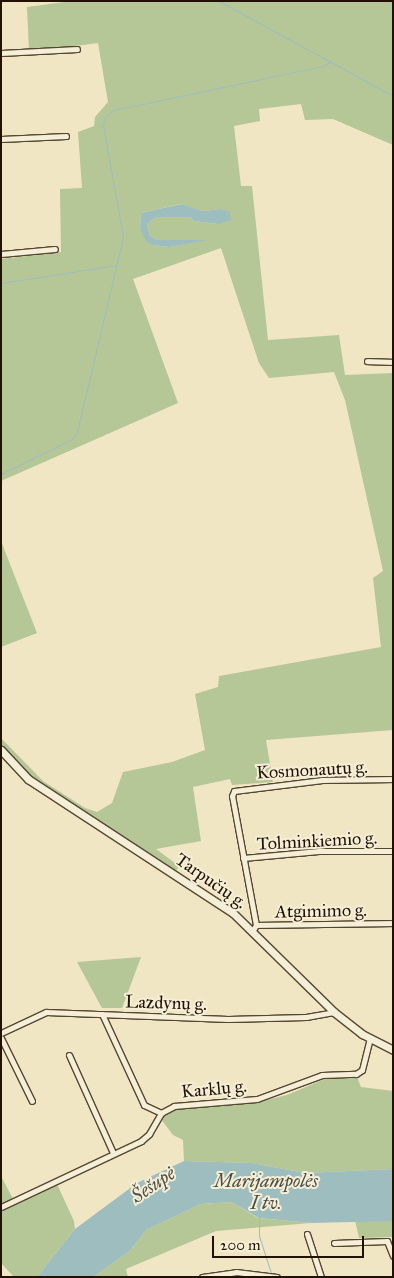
<!DOCTYPE html>
<html>
<head>
<meta charset="utf-8">
<style>
  body { margin:0 }
  #map { position:relative; width:394px; height:1278px; overflow:hidden; background:#f0e6c3; font-family:"IM FELL Great Primer",serif }
  div>[style] { position:absolute }
  .green>* { inset:0; background:#b5c697 }
  .water>* { inset:0; background:#9ebdbe }
  .stream>* { height:1px; margin:-0.5px; padding:0 0.5px; transform-origin:0.5px; border-radius:0.5px; background:#9ebdbe }
  .roads { filter:drop-shadow(1px 0 #564631) drop-shadow(-1px 0 #564631) drop-shadow(0 1px #564631) drop-shadow(0 -1px #564631) }
  .street>* { height:5px; margin:-2.5px; padding:0 2.5px; transform-origin:2.5px; border-radius:2.5px; background:#f5efd8 }
  .secondary>* { height:7px; margin:-3.5px; padding:0 3.5px; transform-origin:3.5px; border-radius:3.5px; background:#f5efd8 }
  span { translate:-50% -50%; white-space:nowrap; text-align:center; line-height:1.15; -webkit-text-stroke:4px #f5efd8; paint-order:stroke }
  .street-label { font-size:18px; color:#231100 }
  .water-label { font-size:19px; color:#4e4d42; font-style:italic }
  .frame { position:absolute; inset:0; border:2px solid #231100; pointer-events:none }
  .scale { position:absolute; left:212px; top:1236px; width:152px; height:22px; box-sizing:border-box; border:2px solid #231100; border-top:0; padding-left:6px; font-size:15px; line-height:18px; white-space:nowrap; color:#231100; -webkit-text-stroke:4px #f5efd8; paint-order:stroke }
</style>
</head>
<body>
<div id="map">
  <div class="green">
    <div style="clip-path:polygon(evenodd,72px 1px,393px 1px,393px 145px,333px 119px,305px 120px,301px 104px,259px 109px,260px 121px,234px 126px,241px 186px,252px 186px,268px 340px,339px 335px,345px 375px,393px 373px,393px 730px,266px 740px,273px 782px,232px 785px,230px 779px,193px 787px,201px 841px,156px 849px,179px 866px,176px 871px,36px 782px,6px 753px,1px 747px,1px 738px,43px 781px,85px 808px,97px 812px,112px 803px,123px 772px,172px 762px,205px 750px,195px 694px,218px 687px,219px 676px,381px 647px,373px 578px,383px 571px,345px 400px,334px 372px,269px 378px,259px 363px,221px 248px,133px 279px,178px 403px,1px 481px,1px 259px,61px 252px,60px 189px,82px 188px,78px 132px,94px 126px,95px 117px,108px 102px,98px 43px,29px 52px,27px 7px,72px 1px,180px 204px,203px 211px,220px 209px,218px 224px,194px 221px,190px 217px,156px 217px,147px 224px,150px 236px,158px 240px,204px 240px,169px 247px,153px 245px,140px 228px,141px 213px,180px 204px)"></div>
    <div style="clip-path:polygon(1px 541px,37px 633px,1px 647px)"></div>
    <div style="clip-path:polygon(141px 957px,122px 1008px,102px 1008px,77px 962px)"></div>
    <div style="clip-path:polygon(357px 1077px,361px 1087px,393px 1091px,393px 1169px,305px 1173px,252px 1163px,184px 1161px,183px 1140px,173px 1135px,161px 1119px,172px 1110px,254px 1103px,287px 1095px,327px 1078px)"></div>
    <div style="clip-path:polygon(1px 1176px,12px 1197px,19px 1203px,56px 1182px,74px 1221px,75px 1229px,37px 1277px,14px 1277px,1px 1263px)"></div>
    <div style="clip-path:polygon(231px 1202px,258px 1218px,311px 1223px,216px 1231px,126px 1269px,128px 1277px,93px 1277px,130px 1251px,146px 1230px,201px 1204px)"></div>
    <div style="clip-path:polygon(355px 1220px,393px 1221px,393px 1237px,359px 1238px)"></div>
  </div>
  <div class="water">
    <div style="clip-path:polygon(181px 204px,203px 211px,220px 209px,230px 212px,231px 220px,218px 224px,194px 221px,190px 217px,156px 217px,147px 224px,150px 236px,158px 240px,208px 240px,169px 247px,152px 245px,146px 241px,140px 228px,141px 213px)"></div>
    <div style="clip-path:polygon(184px 1161px,252px 1163px,305px 1173px,393px 1169px,393px 1221px,311px 1223px,259px 1218px,231px 1202px,201px 1204px,146px 1230px,130px 1251px,93px 1277px,37px 1277px,75px 1229px,137px 1183px)"></div>
  </div>
  <div class="stream">
    <div style="left:219px;top:1px;width:198px;rotate:28.6deg"></div>
    <div style="left:1px;top:283px;width:117px;rotate:-8.8deg"></div>
    <div style="left:1px;top:474px;width:79px;rotate:-26.2deg"></div>
    <div style="left:72px;top:439px;width:9px;rotate:-54deg"></div>
    <div style="left:77px;top:432px;width:200px;rotate:-76.7deg"></div>
    <div style="left:123px;top:237px;width:114px;rotate:-100.1deg"></div>
    <div style="left:103px;top:125px;width:8px;rotate:-76deg"></div>
    <div style="left:105px;top:117px;width:11px;rotate:-38deg"></div>
    <div style="left:114px;top:110px;width:214px;rotate:-11.9deg"></div>
    <div style="left:323px;top:66px;width:9px;rotate:-32deg"></div>
    <div style="left:259px;top:1218px;width:18px;rotate:90deg"></div>
    <div style="left:259px;top:1236px;width:39px;rotate:72deg"></div>
  </div>
  <div class="roads">
    <div class="street">
      <div style="left:1px;top:53px;width:76px;rotate:-3deg"></div>
      <div style="left:1px;top:139px;width:65px;rotate:-2.6deg"></div>
      <div style="left:1px;top:254px;width:54px;rotate:-5.3deg"></div>
      <div style="left:367px;top:361px;width:26px;rotate:2deg"></div>
      <div style="left:243px;top:858px;width:76px;rotate:-5.3deg"></div>
      <div style="left:319px;top:851px;width:74px"></div>
      <div style="left:256px;top:925px;width:131px;rotate:-100.5deg"></div>
      <div style="left:232px;top:796px;width:5px;rotate:-68deg"></div>
      <div style="left:234px;top:791px;width:89px;rotate:-7.1deg"></div>
      <div style="left:322px;top:780px;width:71px;rotate:-0.8deg"></div>
      <div style="left:253px;top:930px;width:6px;rotate:-59deg"></div>
      <div style="left:256px;top:925px;width:137px;rotate:-0.8deg"></div>
      <div style="left:102px;top:1014px;width:100px;rotate:65.2deg"></div>
      <div style="left:144px;top:1105px;width:19px;rotate:25deg"></div>
      <div style="left:1px;top:1033px;width:50px;rotate:-25deg"></div>
      <div style="left:46px;top:1012px;width:182px;rotate:2.2deg"></div>
      <div style="left:228px;top:1019px;width:78px;rotate:-1.5deg"></div>
      <div style="left:306px;top:1017px;width:28px;rotate:-10deg"></div>
      <div style="left:1px;top:1038px;width:70px;rotate:63.8deg"></div>
      <div style="left:69px;top:1055px;width:107px;rotate:65.8deg"></div>
      <div style="left:1px;top:1207px;width:155px;rotate:-25.2deg"></div>
      <div style="left:141px;top:1141px;width:11px;rotate:-41deg"></div>
      <div style="left:149px;top:1134px;width:24px;rotate:-60deg"></div>
      <div style="left:161px;top:1113px;width:15px;rotate:-28deg"></div>
      <div style="left:174px;top:1106px;width:83px;rotate:-4.8deg"></div>
      <div style="left:257px;top:1099px;width:69px;rotate:-20.3deg"></div>
      <div style="left:322px;top:1075px;width:34px;rotate:-2deg"></div>
      <div style="left:356px;top:1074px;width:7px;rotate:-34deg"></div>
      <div style="left:362px;top:1070px;width:32px;rotate:-76deg"></div>
      <div style="left:307px;top:1234px;width:45px;rotate:72deg"></div>
      <div style="left:334px;top:1243px;width:53px;rotate:-2.2deg"></div>
      <div style="left:387px;top:1241px;width:16px;rotate:68deg"></div>
      <div style="left:202px;top:1277px;width:34px;rotate:-8deg"></div>
      <div style="left:236px;top:1272px;width:41px;rotate:7deg"></div>
    </div>
    <div class="secondary">
      <div style="left:1px;top:750px;width:40px;rotate:47deg"></div>
      <div style="left:28px;top:779px;width:245px;rotate:33.2deg"></div>
      <div style="left:233px;top:913px;width:141px;rotate:44.4deg"></div>
      <div style="left:334px;top:1012px;width:36px;rotate:38deg"></div>
      <div style="left:362px;top:1034px;width:35px;rotate:27deg"></div>
    </div>
  </div>
  <div class="street-label">
    <span style="left:312px;top:770px;rotate:-3deg">Kosmonautų g.</span>
    <span style="left:317px;top:841px;rotate:-3deg">Tolminkiemio g.</span>
    <span style="left:211px;top:881px;rotate:35deg">Tarpučių g.</span>
    <span style="left:321px;top:911px;rotate:-1deg">Atgimimo g.</span>
    <span style="left:166px;top:1003px;rotate:2deg">Lazdynų g.</span>
    <span style="left:214px;top:1089px;rotate:-5deg">Karklų g.</span>
  </div>
  <div class="water-label">
    <span style="left:266px;top:1192px">Marijampolės<br>I tv.</span>
    <span style="left:153px;top:1185px;rotate:-34deg">Šešupė</span>
  </div>
  <div class="frame"></div>
  <div class="scale">200 m</div>
</div>
</body>
</html>
